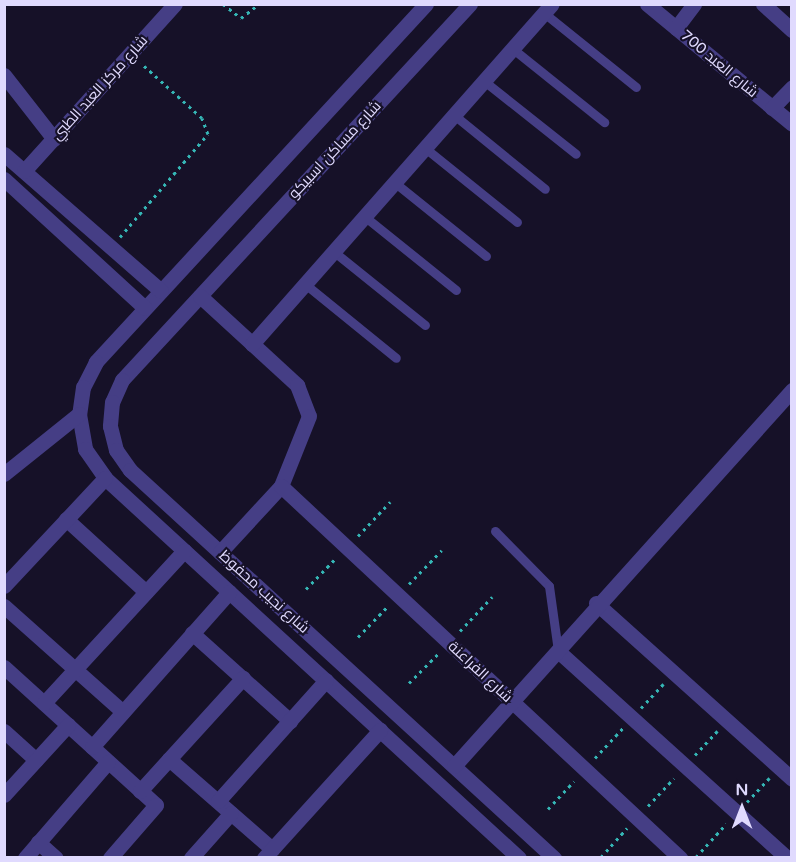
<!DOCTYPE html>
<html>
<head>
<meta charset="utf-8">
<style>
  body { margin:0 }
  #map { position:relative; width:796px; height:862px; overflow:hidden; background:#161128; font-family:"Varela Round",Cairo,sans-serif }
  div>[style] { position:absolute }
  .path>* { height:3px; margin-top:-1.5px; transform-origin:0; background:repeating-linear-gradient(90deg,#35b7b6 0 3px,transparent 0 7.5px) }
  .service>* { height:9px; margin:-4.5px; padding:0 4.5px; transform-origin:4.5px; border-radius:4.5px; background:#453e85 }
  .minor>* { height:15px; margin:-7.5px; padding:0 7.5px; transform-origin:7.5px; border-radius:7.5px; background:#453e85 }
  span { translate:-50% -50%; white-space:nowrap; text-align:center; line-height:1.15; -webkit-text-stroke:4.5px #161128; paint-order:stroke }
  .street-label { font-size:15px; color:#e0dafe }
  .frame { position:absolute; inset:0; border:6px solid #e0dafe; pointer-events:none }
  .north { position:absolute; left:712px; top:778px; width:60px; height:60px; -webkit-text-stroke:4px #161128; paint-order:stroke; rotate:0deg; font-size:16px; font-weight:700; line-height:24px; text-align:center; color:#e0dafe }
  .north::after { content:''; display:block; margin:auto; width:21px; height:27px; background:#e0dafe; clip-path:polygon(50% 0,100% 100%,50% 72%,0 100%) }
</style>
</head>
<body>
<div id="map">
  <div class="path">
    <div style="left:223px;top:4px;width:23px;rotate:38deg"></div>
    <div style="left:241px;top:18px;width:23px;rotate:-38deg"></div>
    <div style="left:120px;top:237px;width:135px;rotate:-49.5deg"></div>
    <div style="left:208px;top:134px;width:17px;rotate:-111deg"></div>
    <div style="left:202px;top:118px;width:82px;rotate:-138deg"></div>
    <div style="left:358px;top:536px;width:47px;rotate:-46.7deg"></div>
    <div style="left:409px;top:584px;width:47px;rotate:-45.9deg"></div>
    <div style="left:306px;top:589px;width:43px;rotate:-45.9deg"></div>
    <div style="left:460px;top:631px;width:47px;rotate:-46.7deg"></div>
    <div style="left:358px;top:637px;width:43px;rotate:-45.9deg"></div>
    <div style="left:409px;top:683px;width:42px;rotate:-45deg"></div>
    <div style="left:641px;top:708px;width:33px;rotate:-47deg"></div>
    <div style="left:695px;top:755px;width:33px;rotate:-47deg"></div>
    <div style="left:595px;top:758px;width:41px;rotate:-47deg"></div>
    <div style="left:747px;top:802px;width:33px;rotate:-47deg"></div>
    <div style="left:648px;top:806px;width:38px;rotate:-47deg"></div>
    <div style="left:548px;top:809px;width:38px;rotate:-47deg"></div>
    <div style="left:601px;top:857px;width:39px;rotate:-48deg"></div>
    <div style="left:696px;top:857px;width:45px;rotate:-47.7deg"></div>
  </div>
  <div class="service">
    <div style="left:544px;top:13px;width:118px;rotate:38.8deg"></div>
    <div style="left:513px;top:49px;width:117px;rotate:38.7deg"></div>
    <div style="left:484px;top:81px;width:117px;rotate:38.4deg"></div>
    <div style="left:454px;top:115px;width:117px;rotate:39.1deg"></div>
    <div style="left:425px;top:148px;width:118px;rotate:38.8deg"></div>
    <div style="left:394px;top:182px;width:118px;rotate:38.8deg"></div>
    <div style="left:364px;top:216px;width:118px;rotate:38.8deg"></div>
    <div style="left:333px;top:251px;width:118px;rotate:38.8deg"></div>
    <div style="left:305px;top:284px;width:117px;rotate:39.1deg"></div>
    <div style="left:495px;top:531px;width:77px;rotate:45.5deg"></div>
    <div style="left:549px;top:586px;width:66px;rotate:82.1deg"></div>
  </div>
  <div class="minor">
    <div style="left:426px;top:4px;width:487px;rotate:132.7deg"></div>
    <div style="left:96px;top:362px;width:28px;rotate:117deg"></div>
    <div style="left:83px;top:387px;width:27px;rotate:98deg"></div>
    <div style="left:79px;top:414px;width:36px;rotate:80deg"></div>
    <div style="left:85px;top:449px;width:35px;rotate:55deg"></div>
    <div style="left:105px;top:478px;width:562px;rotate:42.55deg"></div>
    <div style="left:470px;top:4px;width:512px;rotate:132.79deg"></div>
    <div style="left:122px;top:380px;width:24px;rotate:114deg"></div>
    <div style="left:112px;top:402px;width:24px;rotate:95deg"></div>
    <div style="left:110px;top:426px;width:25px;rotate:76deg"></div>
    <div style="left:116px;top:450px;width:24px;rotate:55deg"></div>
    <div style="left:130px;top:470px;width:575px;rotate:42.46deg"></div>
    <div style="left:647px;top:4px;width:188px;rotate:39.6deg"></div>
    <div style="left:763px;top:4px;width:39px;rotate:42deg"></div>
    <div style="left:676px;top:28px;width:30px;rotate:-53deg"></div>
    <div style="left:4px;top:75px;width:81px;rotate:52deg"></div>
    <div style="left:772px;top:108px;width:29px;rotate:-46deg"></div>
    <div style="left:4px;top:154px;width:208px;rotate:41.1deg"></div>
    <div style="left:24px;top:171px;width:225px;rotate:-47.9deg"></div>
    <div style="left:4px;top:179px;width:191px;rotate:42.5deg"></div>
    <div style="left:200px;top:296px;width:132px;rotate:42.5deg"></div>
    <div style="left:297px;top:385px;width:33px;rotate:69deg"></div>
    <div style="left:309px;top:416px;width:75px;rotate:111.8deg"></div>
    <div style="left:281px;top:486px;width:90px;rotate:132.7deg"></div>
    <div style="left:252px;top:344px;width:453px;rotate:-48.6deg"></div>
    <div style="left:4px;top:474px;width:96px;rotate:-38.7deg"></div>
    <div style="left:281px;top:486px;width:546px;rotate:42.99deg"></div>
    <div style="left:66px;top:519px;width:108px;rotate:42.4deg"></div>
    <div style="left:4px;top:586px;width:148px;rotate:-46.9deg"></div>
    <div style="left:596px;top:603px;width:263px;rotate:41.9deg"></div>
    <div style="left:4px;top:606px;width:159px;rotate:41.7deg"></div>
    <div style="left:192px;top:633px;width:132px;rotate:41.9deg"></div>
    <div style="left:558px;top:651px;width:309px;rotate:42.1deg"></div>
    <div style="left:4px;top:667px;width:205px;rotate:42.2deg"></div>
    <div style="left:156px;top:805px;width:70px;rotate:131deg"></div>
    <div style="left:44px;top:703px;width:207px;rotate:-47.4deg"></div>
    <div style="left:4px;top:731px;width:43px;rotate:42.2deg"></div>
    <div style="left:92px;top:747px;width:207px;rotate:-48.5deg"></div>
    <div style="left:169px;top:759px;width:137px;rotate:41.1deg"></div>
    <div style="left:454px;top:766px;width:506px;rotate:-48.05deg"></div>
    <div style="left:140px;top:791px;width:153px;rotate:-47.7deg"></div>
    <div style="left:4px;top:795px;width:95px;rotate:-47.6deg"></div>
    <div style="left:218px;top:801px;width:162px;rotate:-48.2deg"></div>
    <div style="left:38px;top:842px;width:24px;rotate:42deg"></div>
    <div style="left:25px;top:858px;width:127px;rotate:-49.2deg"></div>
    <div style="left:191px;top:858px;width:60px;rotate:-48.4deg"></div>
    <div style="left:264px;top:858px;width:173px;rotate:-47.8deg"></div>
  </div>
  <div class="street-label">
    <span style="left:719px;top:64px;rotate:40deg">شارع العبد 700</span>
    <span style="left:100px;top:88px;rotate:-48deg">شارع مركز العبد الطبي</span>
    <span style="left:335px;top:150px;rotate:-47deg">شارع مساكن اسبيكو</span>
    <span style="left:264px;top:592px;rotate:42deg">شارع نجيب محفوظ</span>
    <span style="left:480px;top:672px;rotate:43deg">شارع الفراعنة</span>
  </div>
  <div class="frame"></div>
  <div class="north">N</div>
</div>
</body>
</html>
